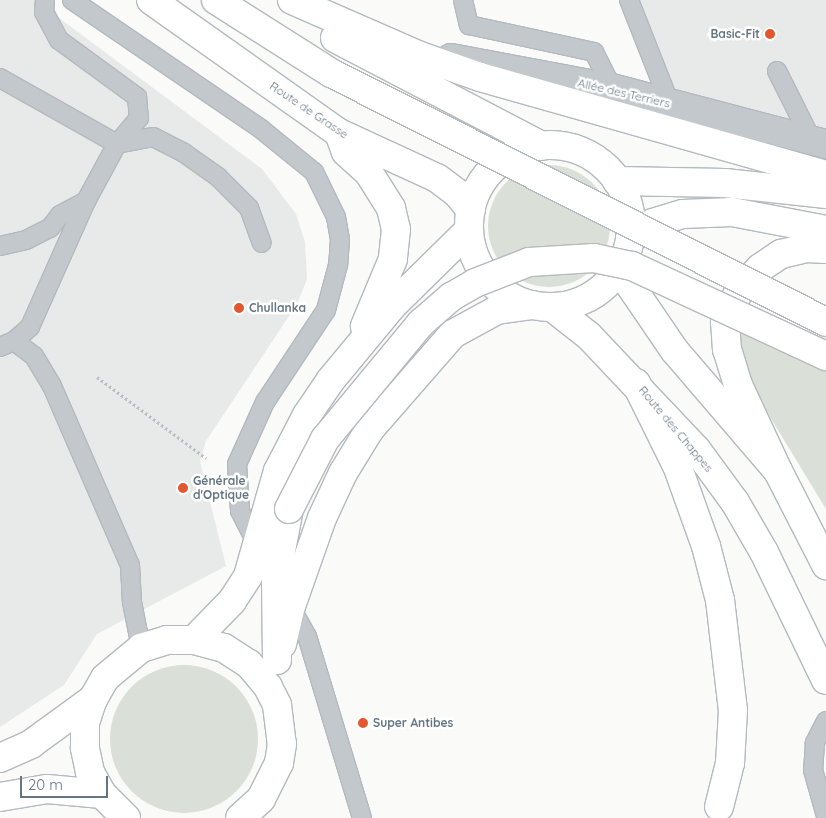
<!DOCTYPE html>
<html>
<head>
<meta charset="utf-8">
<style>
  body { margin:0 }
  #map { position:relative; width:826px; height:818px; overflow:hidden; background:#fafaf8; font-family:Quicksand,sans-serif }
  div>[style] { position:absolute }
  .built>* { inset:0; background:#e8e9e9 }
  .green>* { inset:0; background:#dadfd7 }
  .round { border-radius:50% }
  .path>* { height:3px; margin-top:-1.5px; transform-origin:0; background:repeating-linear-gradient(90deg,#bbbfc2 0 2.5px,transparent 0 5px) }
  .roads { filter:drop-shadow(1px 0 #b3babf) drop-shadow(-1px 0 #b3babf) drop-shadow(0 1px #b3babf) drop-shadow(0 -1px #b3babf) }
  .lane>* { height:18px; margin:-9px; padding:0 9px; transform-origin:9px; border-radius:9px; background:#c3c8cc }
  .street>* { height:28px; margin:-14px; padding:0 14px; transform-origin:14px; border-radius:14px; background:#c3c8cc }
  .secondary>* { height:28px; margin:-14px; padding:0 14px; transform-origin:14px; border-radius:14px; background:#fff }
  .primary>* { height:28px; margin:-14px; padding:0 14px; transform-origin:14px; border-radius:14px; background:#fff }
  .primary>.ring { margin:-14px; padding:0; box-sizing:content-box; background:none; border:28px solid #fff; border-radius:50% }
  .highway>* { height:28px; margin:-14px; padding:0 14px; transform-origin:14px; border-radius:14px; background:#fff }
  .bridges { filter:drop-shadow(1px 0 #b5babe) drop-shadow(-1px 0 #b5babe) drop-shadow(0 1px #b5babe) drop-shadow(0 -1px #b5babe) }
  .primary-bridge>* { height:28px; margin:-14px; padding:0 14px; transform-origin:14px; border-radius:14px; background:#fff }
  .dots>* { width:14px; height:14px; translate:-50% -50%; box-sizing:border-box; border:2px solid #fff; border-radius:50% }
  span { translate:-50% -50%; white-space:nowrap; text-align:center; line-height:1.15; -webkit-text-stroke:5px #fff; paint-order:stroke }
  .poi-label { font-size:12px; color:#657683; font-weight:700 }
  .right { translate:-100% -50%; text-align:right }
  .left { translate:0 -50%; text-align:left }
  .street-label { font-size:12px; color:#657683 }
  .scale { position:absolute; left:20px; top:776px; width:88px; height:22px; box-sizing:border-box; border:2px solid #657683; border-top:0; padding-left:6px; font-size:15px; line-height:18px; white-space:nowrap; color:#657683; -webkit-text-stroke:4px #fff; paint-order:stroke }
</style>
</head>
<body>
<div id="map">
  <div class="built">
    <div style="clip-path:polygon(0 0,35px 0,262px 169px,296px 214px,305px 242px,307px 279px,297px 304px,206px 441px,200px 461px,226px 566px,97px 634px,64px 685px,0 727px)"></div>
    <div style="clip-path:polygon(621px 0,826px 0,826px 128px,653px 86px)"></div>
  </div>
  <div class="green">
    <div class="round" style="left:488px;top:165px;width:122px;height:122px"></div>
    <div style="clip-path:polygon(739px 327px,826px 346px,826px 509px,770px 417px,742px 362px)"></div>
    <div class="round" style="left:110px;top:665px;width:148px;height:148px"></div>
  </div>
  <div class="path">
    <div style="left:97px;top:377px;width:136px;rotate:36.6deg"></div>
  </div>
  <div class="roads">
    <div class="lane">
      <div style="left:45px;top:0;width:12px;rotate:95deg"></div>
      <div style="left:44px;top:12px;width:32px;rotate:62deg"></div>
      <div style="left:59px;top:40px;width:97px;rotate:36.2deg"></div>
      <div style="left:137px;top:97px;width:21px;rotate:85deg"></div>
      <div style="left:139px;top:118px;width:34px;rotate:130deg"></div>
      <div style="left:72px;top:0;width:229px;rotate:34.3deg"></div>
      <div style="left:261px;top:129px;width:68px;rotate:39.1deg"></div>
      <div style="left:314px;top:172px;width:50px;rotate:63.9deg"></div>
      <div style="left:336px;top:217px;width:22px;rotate:80deg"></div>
      <div style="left:340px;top:239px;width:26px;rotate:94deg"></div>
      <div style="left:338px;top:265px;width:47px;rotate:104.9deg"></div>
      <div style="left:326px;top:310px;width:110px;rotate:123.5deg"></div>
      <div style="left:265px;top:402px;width:68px;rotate:114.3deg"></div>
      <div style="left:237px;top:464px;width:47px;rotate:86.3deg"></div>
      <div style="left:240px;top:511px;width:39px;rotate:63deg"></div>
      <div style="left:463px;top:0;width:26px;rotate:77deg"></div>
      <div style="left:469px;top:25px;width:128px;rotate:12.2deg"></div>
      <div style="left:594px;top:52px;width:40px;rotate:63.4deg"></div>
      <div style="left:629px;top:0;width:112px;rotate:68.5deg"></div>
      <div style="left:777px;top:71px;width:78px;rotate:63.4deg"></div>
      <div style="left:0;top:78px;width:134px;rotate:29.4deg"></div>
      <div style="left:117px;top:144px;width:65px;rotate:118.5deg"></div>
      <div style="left:86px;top:201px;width:138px;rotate:114deg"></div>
      <div style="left:30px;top:327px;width:21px;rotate:139deg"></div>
      <div style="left:14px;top:341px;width:15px;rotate:157deg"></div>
      <div style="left:117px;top:144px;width:37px;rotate:-11deg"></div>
      <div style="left:153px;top:137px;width:35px;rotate:27deg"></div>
      <div style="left:184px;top:153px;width:42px;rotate:35.2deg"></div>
      <div style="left:218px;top:177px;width:44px;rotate:45deg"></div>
      <div style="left:249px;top:208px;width:37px;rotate:70deg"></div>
      <div style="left:0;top:246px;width:27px;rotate:-13deg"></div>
      <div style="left:26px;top:240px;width:27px;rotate:-27deg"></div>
      <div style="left:50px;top:228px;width:16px;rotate:-52deg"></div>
      <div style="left:60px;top:215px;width:30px;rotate:-28deg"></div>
      <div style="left:14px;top:341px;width:25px;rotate:37deg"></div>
      <div style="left:34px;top:356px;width:35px;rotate:59deg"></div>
      <div style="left:52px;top:386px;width:195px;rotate:66.5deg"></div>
      <div style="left:130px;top:565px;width:37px;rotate:87deg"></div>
      <div style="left:132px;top:602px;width:47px;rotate:78.9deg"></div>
      <div style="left:289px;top:604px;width:37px;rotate:61deg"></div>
      <div style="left:307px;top:636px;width:190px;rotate:73.2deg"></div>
      <div style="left:826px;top:721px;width:25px;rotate:117deg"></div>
      <div style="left:815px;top:743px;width:27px;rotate:94deg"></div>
      <div style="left:813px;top:770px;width:48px;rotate:74.2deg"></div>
    </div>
    <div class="street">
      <div style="left:451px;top:58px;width:164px;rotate:10.6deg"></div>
      <div style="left:612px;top:88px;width:221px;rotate:14.7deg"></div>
    </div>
    <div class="secondary">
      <div style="left:339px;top:133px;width:20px;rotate:70deg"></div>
      <div style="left:346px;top:152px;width:31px;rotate:42deg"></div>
      <div style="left:369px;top:173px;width:41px;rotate:57.8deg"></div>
      <div style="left:391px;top:208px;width:22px;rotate:77deg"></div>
      <div style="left:396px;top:229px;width:30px;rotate:96deg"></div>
      <div style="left:393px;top:259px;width:73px;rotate:112.7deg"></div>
      <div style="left:619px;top:269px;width:99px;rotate:55.7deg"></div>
      <div style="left:675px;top:351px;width:158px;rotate:49.4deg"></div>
      <div style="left:778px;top:471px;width:106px;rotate:62.9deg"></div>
      <div style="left:552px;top:307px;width:47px;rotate:38.1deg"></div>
      <div style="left:589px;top:336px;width:156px;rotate:46.6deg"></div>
      <div style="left:696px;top:449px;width:66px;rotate:53.7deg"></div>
      <div style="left:735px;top:502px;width:58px;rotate:59.9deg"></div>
      <div style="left:764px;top:552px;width:142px;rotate:64.2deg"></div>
      <div style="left:194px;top:640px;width:54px;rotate:-45.7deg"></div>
      <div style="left:232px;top:601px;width:30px;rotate:-57deg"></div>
      <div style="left:248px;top:576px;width:109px;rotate:-74.1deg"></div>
      <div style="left:278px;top:471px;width:63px;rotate:-62.6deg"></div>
      <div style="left:307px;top:415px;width:41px;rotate:-55.9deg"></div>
      <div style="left:330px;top:381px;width:97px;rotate:-50.4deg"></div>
      <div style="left:392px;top:306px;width:108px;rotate:-44.6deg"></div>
      <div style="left:282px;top:644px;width:39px;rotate:-77deg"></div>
      <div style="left:291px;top:606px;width:93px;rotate:-70.6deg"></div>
      <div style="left:322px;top:518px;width:50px;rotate:-65deg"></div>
      <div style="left:343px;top:473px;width:52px;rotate:-58.5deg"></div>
      <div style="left:370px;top:429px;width:126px;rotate:-48.9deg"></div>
      <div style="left:453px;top:334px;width:50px;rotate:-28.6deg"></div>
      <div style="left:497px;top:310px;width:36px;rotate:-8deg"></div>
      <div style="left:0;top:758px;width:34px;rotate:-24deg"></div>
      <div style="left:31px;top:744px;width:77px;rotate:-36deg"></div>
      <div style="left:0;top:797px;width:48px;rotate:-9.7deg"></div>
      <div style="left:47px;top:789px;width:55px;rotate:5.2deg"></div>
      <div style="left:126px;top:818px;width:34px;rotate:-135deg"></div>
      <div style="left:102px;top:794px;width:25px;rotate:-119deg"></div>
      <div style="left:90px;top:772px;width:25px;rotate:-102deg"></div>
      <div style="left:85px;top:748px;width:25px;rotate:-90deg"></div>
      <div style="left:85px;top:723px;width:25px;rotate:-72deg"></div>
      <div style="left:93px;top:699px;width:24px;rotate:-60deg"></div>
      <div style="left:105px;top:678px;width:47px;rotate:-39.8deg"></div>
      <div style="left:141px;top:648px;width:27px;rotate:-17deg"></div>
      <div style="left:167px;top:640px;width:27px"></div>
      <div style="left:194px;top:640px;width:31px;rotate:15deg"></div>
      <div style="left:224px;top:648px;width:30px;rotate:33deg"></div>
      <div style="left:249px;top:664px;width:30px;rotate:50deg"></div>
      <div style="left:268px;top:687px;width:20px;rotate:63deg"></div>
      <div style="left:277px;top:705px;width:39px;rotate:83deg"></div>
      <div style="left:282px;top:744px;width:19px;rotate:99deg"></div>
      <div style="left:279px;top:763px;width:40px;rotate:116.6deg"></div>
      <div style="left:261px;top:799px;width:28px;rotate:138deg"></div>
    </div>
    <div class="primary">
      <div style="left:151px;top:0;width:230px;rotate:35.3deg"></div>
      <div style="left:339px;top:133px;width:108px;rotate:24.7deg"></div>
      <div style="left:437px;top:178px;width:25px;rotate:37deg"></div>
      <div style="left:457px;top:193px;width:22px;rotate:51deg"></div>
      <div style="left:292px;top:0;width:140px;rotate:23.6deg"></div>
      <div style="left:420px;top:56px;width:64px;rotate:19.3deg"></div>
      <div style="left:480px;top:77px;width:360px;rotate:15.8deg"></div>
      <div style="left:335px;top:38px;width:233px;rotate:27.6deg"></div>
      <div class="ring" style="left:469px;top:145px;width:134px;height:134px"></div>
      <div style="left:617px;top:181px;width:108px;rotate:1.1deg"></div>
      <div style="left:725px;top:183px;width:102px;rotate:6.2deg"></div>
      <div style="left:630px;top:239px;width:28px;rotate:-35deg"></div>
      <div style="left:653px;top:223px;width:31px;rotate:-17deg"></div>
      <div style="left:683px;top:214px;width:49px;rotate:-2.3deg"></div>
      <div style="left:732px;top:212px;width:96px;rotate:10.8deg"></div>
      <div style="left:778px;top:471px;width:95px;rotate:-114.9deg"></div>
      <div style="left:738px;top:385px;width:37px;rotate:-107deg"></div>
      <div style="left:727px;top:350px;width:28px;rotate:-94deg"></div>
      <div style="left:725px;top:322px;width:36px;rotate:-66deg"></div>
      <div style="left:740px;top:289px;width:29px;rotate:-46deg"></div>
      <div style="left:760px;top:268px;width:25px;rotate:-34deg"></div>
      <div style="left:781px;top:254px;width:27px;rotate:-13deg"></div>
      <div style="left:807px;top:248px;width:19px;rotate:3deg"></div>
      <div style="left:277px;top:660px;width:83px;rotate:-90.7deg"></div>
      <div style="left:276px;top:577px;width:69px;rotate:-79.2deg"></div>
    </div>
    <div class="highway">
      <div style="left:636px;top:383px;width:95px;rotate:63.7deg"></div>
      <div style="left:678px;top:468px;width:83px;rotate:70.3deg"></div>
      <div style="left:706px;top:546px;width:56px;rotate:75.5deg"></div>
      <div style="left:720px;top:600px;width:111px;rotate:83.3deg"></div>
      <div style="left:733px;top:710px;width:53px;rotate:93.2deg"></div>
      <div style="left:730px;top:763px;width:45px;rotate:104deg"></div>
    </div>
  </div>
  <div class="bridges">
    <div class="primary-bridge">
      <div style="left:216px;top:0;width:136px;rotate:32.4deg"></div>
      <div style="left:331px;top:73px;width:554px;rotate:26.7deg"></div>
      <div style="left:289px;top:509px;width:79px;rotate:-62.8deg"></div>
      <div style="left:325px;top:439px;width:151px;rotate:-50.4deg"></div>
      <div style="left:421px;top:323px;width:40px;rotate:-41deg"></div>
      <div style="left:451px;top:297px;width:28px;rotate:-30deg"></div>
      <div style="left:475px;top:283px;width:58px;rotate:-21.3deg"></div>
      <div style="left:529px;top:262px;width:65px;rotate:-3.5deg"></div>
      <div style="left:594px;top:258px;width:39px;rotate:12deg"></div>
      <div style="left:632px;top:266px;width:214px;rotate:24.9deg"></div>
    </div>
  </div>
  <div class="dots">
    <div style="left:770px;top:34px;background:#e4572e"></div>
    <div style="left:239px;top:308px;background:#e4572e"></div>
    <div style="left:183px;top:488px;background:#e4572e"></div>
    <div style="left:363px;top:723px;background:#e4572e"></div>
  </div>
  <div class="poi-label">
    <span class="right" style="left:760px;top:34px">Basic-Fit</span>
    <span class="left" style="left:249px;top:308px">Chullanka</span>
    <span class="left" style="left:193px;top:488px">Générale<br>d'Optique</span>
    <span class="left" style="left:373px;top:723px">Super Antibes</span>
  </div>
  <div class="street-label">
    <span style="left:624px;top:93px;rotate:13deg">Allée des Terriers</span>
    <span style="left:309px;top:110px;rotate:34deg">Route de Grasse</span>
    <span style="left:676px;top:429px;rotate:50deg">Route des Chappes</span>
  </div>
  <div class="scale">20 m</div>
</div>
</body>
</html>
